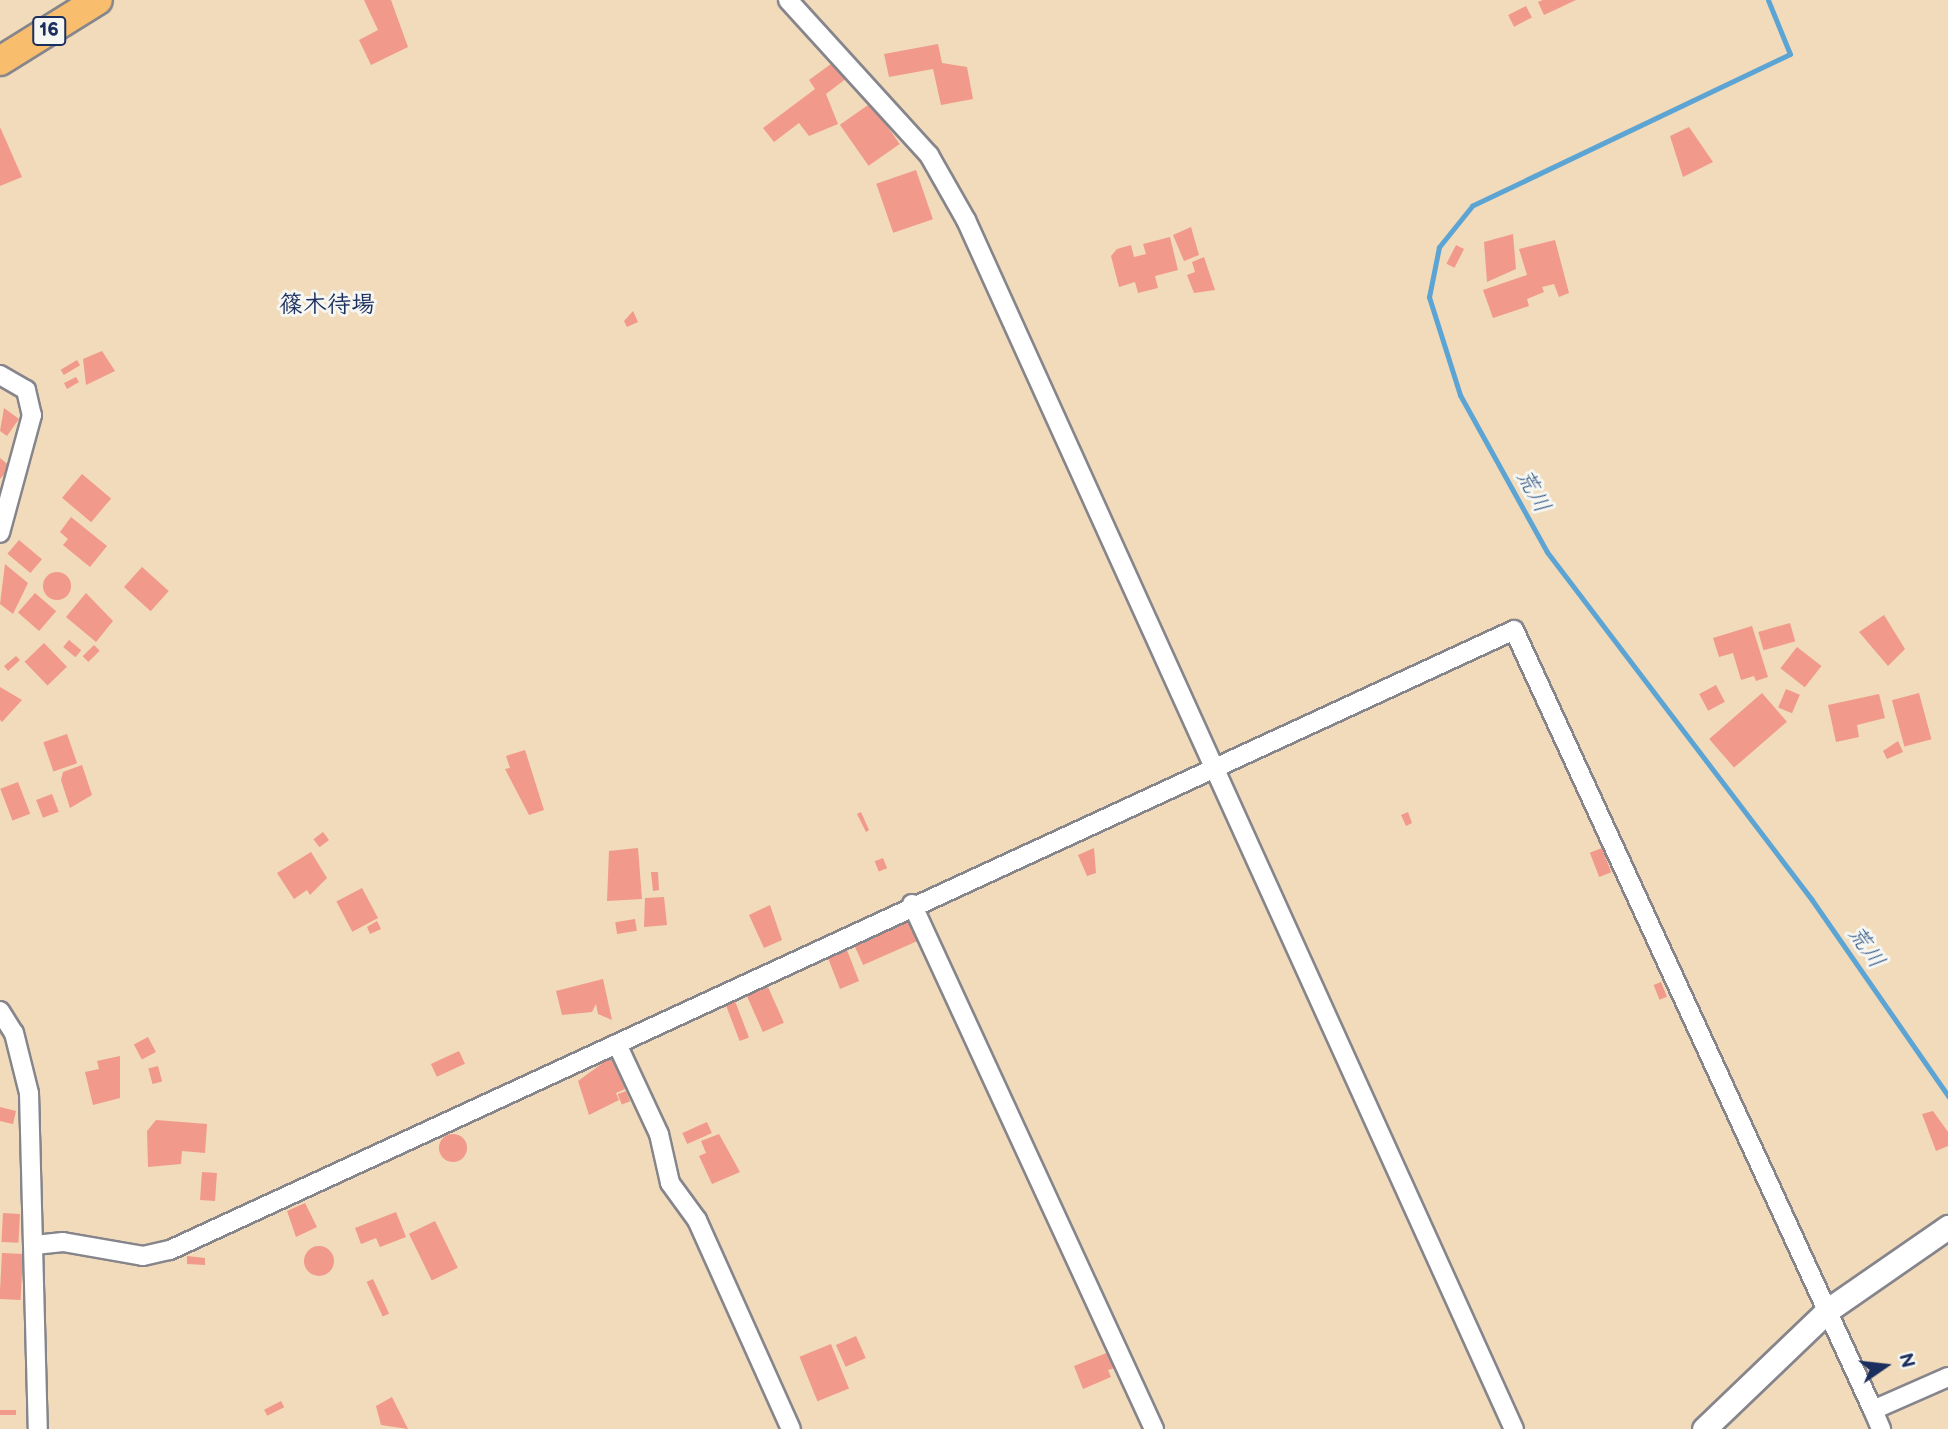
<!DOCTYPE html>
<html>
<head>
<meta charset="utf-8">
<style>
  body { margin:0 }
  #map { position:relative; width:1948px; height:1429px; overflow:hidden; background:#f1dbbb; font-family:"Balsamiq Sans","Klee One",sans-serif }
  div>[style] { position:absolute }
  .stream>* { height:5px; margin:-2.5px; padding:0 2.5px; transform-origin:2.5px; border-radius:2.5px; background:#5ca4d3 }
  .building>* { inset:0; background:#f1998a; transform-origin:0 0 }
  .round { border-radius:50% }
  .roads { filter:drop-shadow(2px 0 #86858c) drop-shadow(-2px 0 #86858c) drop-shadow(0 2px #86858c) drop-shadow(0 -2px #86858c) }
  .minor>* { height:18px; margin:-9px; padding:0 9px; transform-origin:9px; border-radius:9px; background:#fff }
  .tertiary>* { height:23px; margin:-11.5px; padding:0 11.5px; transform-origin:11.5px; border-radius:11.5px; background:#fff }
  .primary>* { height:28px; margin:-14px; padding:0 14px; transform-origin:14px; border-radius:14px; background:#f9be6d }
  span { translate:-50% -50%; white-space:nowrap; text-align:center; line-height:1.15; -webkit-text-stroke:6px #f6f6f2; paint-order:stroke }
  .shield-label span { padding:2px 5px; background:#f6f6f2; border:2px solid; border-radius:5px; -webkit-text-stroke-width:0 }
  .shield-label { font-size:19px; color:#1b2f5e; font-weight:700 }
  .water-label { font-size:23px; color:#325887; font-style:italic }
  .quarter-label { font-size:24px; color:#1b2f5e; font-weight:700 }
  .north { position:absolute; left:1850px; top:1331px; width:70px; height:70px; -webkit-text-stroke:5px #f6f6f2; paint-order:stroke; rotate:76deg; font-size:19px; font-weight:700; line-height:28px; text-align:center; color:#1b2f5e }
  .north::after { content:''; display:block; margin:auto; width:24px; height:32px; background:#1b2f5e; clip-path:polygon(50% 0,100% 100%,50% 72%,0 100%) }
</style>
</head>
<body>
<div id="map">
  <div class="stream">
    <div style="left:1768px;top:0;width:58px;rotate:67.8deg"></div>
    <div style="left:1790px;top:54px;width:352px;rotate:154.5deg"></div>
    <div style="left:1472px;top:206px;width:53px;rotate:128.8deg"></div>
    <div style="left:1439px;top:247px;width:51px;rotate:101.3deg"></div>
    <div style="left:1429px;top:297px;width:103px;rotate:72.4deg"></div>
    <div style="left:1460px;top:395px;width:179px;rotate:61deg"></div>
    <div style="left:1547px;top:552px;width:437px;rotate:52.7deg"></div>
    <div style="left:1812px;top:900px;width:239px;rotate:55.2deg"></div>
  </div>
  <div class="building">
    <div style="clip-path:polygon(364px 0,391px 0,408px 47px,371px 65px,359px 40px,378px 30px)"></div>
    <div style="clip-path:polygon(1543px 0,1576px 0,1544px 15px,1538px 2px)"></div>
    <div style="left:1526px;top:6px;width:13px;height:20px;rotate:63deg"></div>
    <div style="clip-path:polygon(938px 44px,942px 63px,967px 67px,973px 99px,941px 105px,933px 69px,889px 77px,884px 54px)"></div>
    <div style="clip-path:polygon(835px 61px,847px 78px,826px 94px,838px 124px,809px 136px,799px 123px,774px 142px,763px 128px,815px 89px,809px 80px)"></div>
    <div style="left:871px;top:103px;width:50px;height:38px;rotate:55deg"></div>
    <div style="clip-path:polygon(0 127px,22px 177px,0 186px)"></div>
    <div style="clip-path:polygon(1689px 127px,1713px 162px,1683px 177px,1670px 136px)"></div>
    <div style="left:916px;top:170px;width:52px;height:42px;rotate:71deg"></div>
    <div style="clip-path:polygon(1191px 227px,1199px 255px,1184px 261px,1173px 235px)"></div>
    <div style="clip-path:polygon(1513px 234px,1516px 269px,1487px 282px,1484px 242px)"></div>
    <div style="clip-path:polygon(1170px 237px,1178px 270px,1155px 276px,1158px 288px,1138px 293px,1135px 282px,1119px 287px,1111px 256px,1117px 249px,1131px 245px,1134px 257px,1146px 254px,1143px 244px)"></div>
    <div style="clip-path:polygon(1555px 240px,1569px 293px,1559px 297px,1554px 284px,1542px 287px,1544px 292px,1527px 299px,1529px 306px,1493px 318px,1483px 290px,1527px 275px,1519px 249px)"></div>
    <div style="left:1456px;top:245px;width:9px;height:21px;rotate:27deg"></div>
    <div style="clip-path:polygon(1204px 257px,1215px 290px,1194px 293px,1187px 275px,1195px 272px,1192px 262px)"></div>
    <div style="clip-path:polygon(633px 311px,638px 322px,627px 327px,624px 321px)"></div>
    <div style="clip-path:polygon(102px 351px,115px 371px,86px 385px,83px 359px)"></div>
    <div style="left:77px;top:360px;width:6px;height:19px;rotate:59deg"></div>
    <div style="clip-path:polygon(76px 377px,79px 382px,67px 389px,64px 383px)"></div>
    <div style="clip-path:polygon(4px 408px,19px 419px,7px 436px,0 431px)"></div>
    <div style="clip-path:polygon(0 458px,11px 467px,0 479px)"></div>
    <div style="left:82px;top:474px;width:38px;height:31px;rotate:40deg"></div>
    <div style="clip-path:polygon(71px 517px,107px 546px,90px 567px,63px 545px,68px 539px,60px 532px)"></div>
    <div style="left:19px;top:540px;width:30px;height:18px;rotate:40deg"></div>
    <div style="clip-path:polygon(5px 564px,28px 583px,13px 614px,0 604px)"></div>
    <div style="left:142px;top:567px;width:36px;height:27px;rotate:42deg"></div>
    <div class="round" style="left:43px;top:572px;width:28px;height:28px"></div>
    <div style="left:35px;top:593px;width:28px;height:26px;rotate:41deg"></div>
    <div style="clip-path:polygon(86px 593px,113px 621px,96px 642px,66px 617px)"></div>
    <div style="clip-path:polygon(1884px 615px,1905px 649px,1888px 666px,1859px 632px)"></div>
    <div style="left:1790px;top:623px;width:19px;height:33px;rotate:74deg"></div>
    <div style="clip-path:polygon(1752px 626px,1768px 677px,1756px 681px,1754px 676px,1741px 680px,1733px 653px,1719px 657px,1713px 638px)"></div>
    <div style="left:69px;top:640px;width:16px;height:9px;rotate:40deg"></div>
    <div style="left:44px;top:643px;width:33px;height:27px;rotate:46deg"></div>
    <div style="left:94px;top:645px;width:8px;height:16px;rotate:45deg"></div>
    <div style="left:1797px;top:647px;width:31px;height:27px;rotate:38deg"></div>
    <div style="clip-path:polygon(16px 656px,20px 660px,8px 671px,4px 666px)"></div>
    <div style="left:1716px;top:685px;width:19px;height:19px;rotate:62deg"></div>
    <div style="clip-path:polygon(0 687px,22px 700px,2px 722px,0 720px)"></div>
    <div style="left:1786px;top:689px;width:15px;height:20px;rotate:23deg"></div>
    <div style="left:1762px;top:693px;width:38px;height:70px;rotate:49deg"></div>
    <div style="left:1919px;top:693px;width:48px;height:28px;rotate:75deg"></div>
    <div style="clip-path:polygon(1879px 694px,1885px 718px,1857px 725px,1859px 737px,1836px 742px,1828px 705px)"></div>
    <div style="left:67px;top:734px;width:31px;height:25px;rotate:71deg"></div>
    <div style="clip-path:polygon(1898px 741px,1903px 752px,1887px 759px,1883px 751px)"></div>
    <div style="clip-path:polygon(525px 750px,544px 810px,529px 815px,505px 769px,510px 768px,506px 756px)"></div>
    <div style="clip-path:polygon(82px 765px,92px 795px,70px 808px,61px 780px,63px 772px)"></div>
    <div style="left:18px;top:782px;width:34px;height:19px;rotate:69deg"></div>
    <div style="left:52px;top:794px;width:19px;height:17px;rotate:69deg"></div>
    <div style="clip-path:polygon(861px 812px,869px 830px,866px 832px,857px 814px)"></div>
    <div style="clip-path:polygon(1408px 812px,1412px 823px,1406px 826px,1401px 815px)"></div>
    <div style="left:323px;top:832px;width:10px;height:12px;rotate:53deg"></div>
    <div style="clip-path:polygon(638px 848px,642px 899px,607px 901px,609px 851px)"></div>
    <div style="clip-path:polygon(1094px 848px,1096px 873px,1087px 876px,1078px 855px)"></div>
    <div style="left:1602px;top:848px;width:26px;height:13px;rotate:69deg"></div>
    <div style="clip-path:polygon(311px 852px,327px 878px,310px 895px,307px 890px,294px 899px,277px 873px)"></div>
    <div style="left:883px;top:858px;width:11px;height:9px;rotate:68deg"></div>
    <div style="clip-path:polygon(651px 872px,658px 872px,659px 890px,653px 891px)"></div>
    <div style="left:362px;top:888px;width:34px;height:29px;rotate:62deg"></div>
    <div style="clip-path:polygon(664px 897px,667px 925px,644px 927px,645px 898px)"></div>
    <div style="clip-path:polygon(770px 905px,782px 940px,764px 948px,749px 915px)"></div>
    <div style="left:907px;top:916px;width:27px;height:60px;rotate:66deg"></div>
    <div style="left:635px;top:919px;width:12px;height:20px;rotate:81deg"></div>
    <div style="clip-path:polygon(377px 921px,381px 929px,370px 934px,367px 927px)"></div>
    <div style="clip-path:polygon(845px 945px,859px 981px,840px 989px,828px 958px)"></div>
    <div style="clip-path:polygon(603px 979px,612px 1020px,598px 1014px,596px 1004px,592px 1012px,562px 1015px,556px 991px)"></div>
    <div style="left:1661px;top:982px;width:16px;height:8px;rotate:68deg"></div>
    <div style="left:768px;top:987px;width:39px;height:23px;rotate:66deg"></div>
    <div style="left:735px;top:1001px;width:39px;height:10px;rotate:69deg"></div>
    <div style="left:148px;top:1037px;width:17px;height:16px;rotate:62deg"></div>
    <div style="left:459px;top:1051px;width:14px;height:31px;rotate:65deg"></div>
    <div style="clip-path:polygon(120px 1056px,120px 1098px,93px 1105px,85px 1072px,99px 1069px,97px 1061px)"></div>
    <div style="clip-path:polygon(611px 1057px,625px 1089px,616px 1093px,619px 1100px,589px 1115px,578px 1081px)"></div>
    <div style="left:158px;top:1066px;width:16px;height:10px;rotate:75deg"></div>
    <div style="left:626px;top:1091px;width:11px;height:9px;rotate:68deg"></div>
    <div style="clip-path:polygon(0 1107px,16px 1111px,13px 1124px,0 1121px)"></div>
    <div style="clip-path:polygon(1933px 1111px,1948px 1132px,1948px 1146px,1936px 1151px,1922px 1114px)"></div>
    <div style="clip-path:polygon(156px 1120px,207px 1124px,205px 1153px,182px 1151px,181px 1164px,148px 1167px,147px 1131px)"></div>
    <div style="left:707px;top:1122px;width:12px;height:27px;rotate:66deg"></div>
    <div class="round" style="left:439px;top:1134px;width:28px;height:28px"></div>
    <div style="clip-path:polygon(719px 1134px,740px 1172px,712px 1184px,699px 1156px,706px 1153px,701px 1141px)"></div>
    <div style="left:202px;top:1172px;width:15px;height:28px;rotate:4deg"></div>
    <div style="clip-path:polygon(305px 1203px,317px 1227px,296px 1237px,287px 1211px)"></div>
    <div style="clip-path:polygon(396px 1212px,406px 1237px,380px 1247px,376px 1238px,361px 1244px,355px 1228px)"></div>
    <div style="left:3px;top:1213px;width:17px;height:29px;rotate:3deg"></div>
    <div style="left:435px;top:1221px;width:52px;height:29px;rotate:64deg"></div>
    <div class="round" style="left:304px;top:1246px;width:30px;height:30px"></div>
    <div style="left:2px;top:1253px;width:21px;height:46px;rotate:3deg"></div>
    <div style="clip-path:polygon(187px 1256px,205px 1258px,205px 1265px,187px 1264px)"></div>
    <div style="left:373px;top:1279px;width:38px;height:7px;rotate:65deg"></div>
    <div style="left:856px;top:1336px;width:24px;height:22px;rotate:66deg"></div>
    <div style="left:831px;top:1344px;width:48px;height:34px;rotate:68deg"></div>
    <div style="clip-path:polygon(1109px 1352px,1115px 1368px,1108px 1370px,1111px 1377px,1083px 1389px,1074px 1366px)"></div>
    <div style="clip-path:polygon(392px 1397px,408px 1429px,381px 1425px,376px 1406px)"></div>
    <div style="left:281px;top:1401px;width:7px;height:19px;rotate:63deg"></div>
    <div style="left:0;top:1410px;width:16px;height:5px"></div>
  </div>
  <div class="roads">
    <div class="minor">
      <div style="left:788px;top:0;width:210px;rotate:47.7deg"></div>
      <div style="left:929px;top:155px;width:75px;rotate:60.4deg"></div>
      <div style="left:966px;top:220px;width:1327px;rotate:65.62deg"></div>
      <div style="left:0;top:375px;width:30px;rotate:30deg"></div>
      <div style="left:26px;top:390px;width:26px;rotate:77deg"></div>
      <div style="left:32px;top:415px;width:122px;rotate:105.2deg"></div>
      <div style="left:912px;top:904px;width:578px;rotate:65.25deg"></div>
      <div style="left:0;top:1011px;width:26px;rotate:58deg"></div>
      <div style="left:14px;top:1033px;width:62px;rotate:76deg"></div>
      <div style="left:29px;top:1093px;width:336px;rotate:88.5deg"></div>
      <div style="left:617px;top:1044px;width:99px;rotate:65deg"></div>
      <div style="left:659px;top:1134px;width:50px;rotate:77.3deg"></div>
      <div style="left:670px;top:1183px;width:46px;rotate:53.9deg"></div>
      <div style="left:697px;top:1220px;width:229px;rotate:65.8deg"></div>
      <div style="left:35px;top:1245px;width:28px;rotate:-6deg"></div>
      <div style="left:63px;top:1242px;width:81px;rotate:9.9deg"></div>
      <div style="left:143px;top:1256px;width:28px;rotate:-13deg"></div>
      <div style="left:170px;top:1250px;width:1480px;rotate:-24.76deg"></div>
      <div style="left:1514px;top:630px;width:859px;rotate:65.29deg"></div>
      <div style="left:1873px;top:1410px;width:82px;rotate:-23.7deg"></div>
      <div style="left:1873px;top:1410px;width:21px;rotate:67deg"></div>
    </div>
    <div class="tertiary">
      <div style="left:1704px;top:1429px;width:172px;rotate:-43.8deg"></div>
      <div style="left:1828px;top:1310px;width:146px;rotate:-34.7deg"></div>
    </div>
    <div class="primary">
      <div style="left:0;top:61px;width:115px;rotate:-31.9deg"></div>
    </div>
  </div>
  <div class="shield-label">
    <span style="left:49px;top:31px">16</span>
  </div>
  <div class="water-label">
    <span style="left:1533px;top:491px;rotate:61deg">荒川</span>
    <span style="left:1866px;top:947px;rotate:55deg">荒川</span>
  </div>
  <div class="quarter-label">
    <span style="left:327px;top:305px">篠木待場</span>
  </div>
  <div class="north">N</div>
</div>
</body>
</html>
